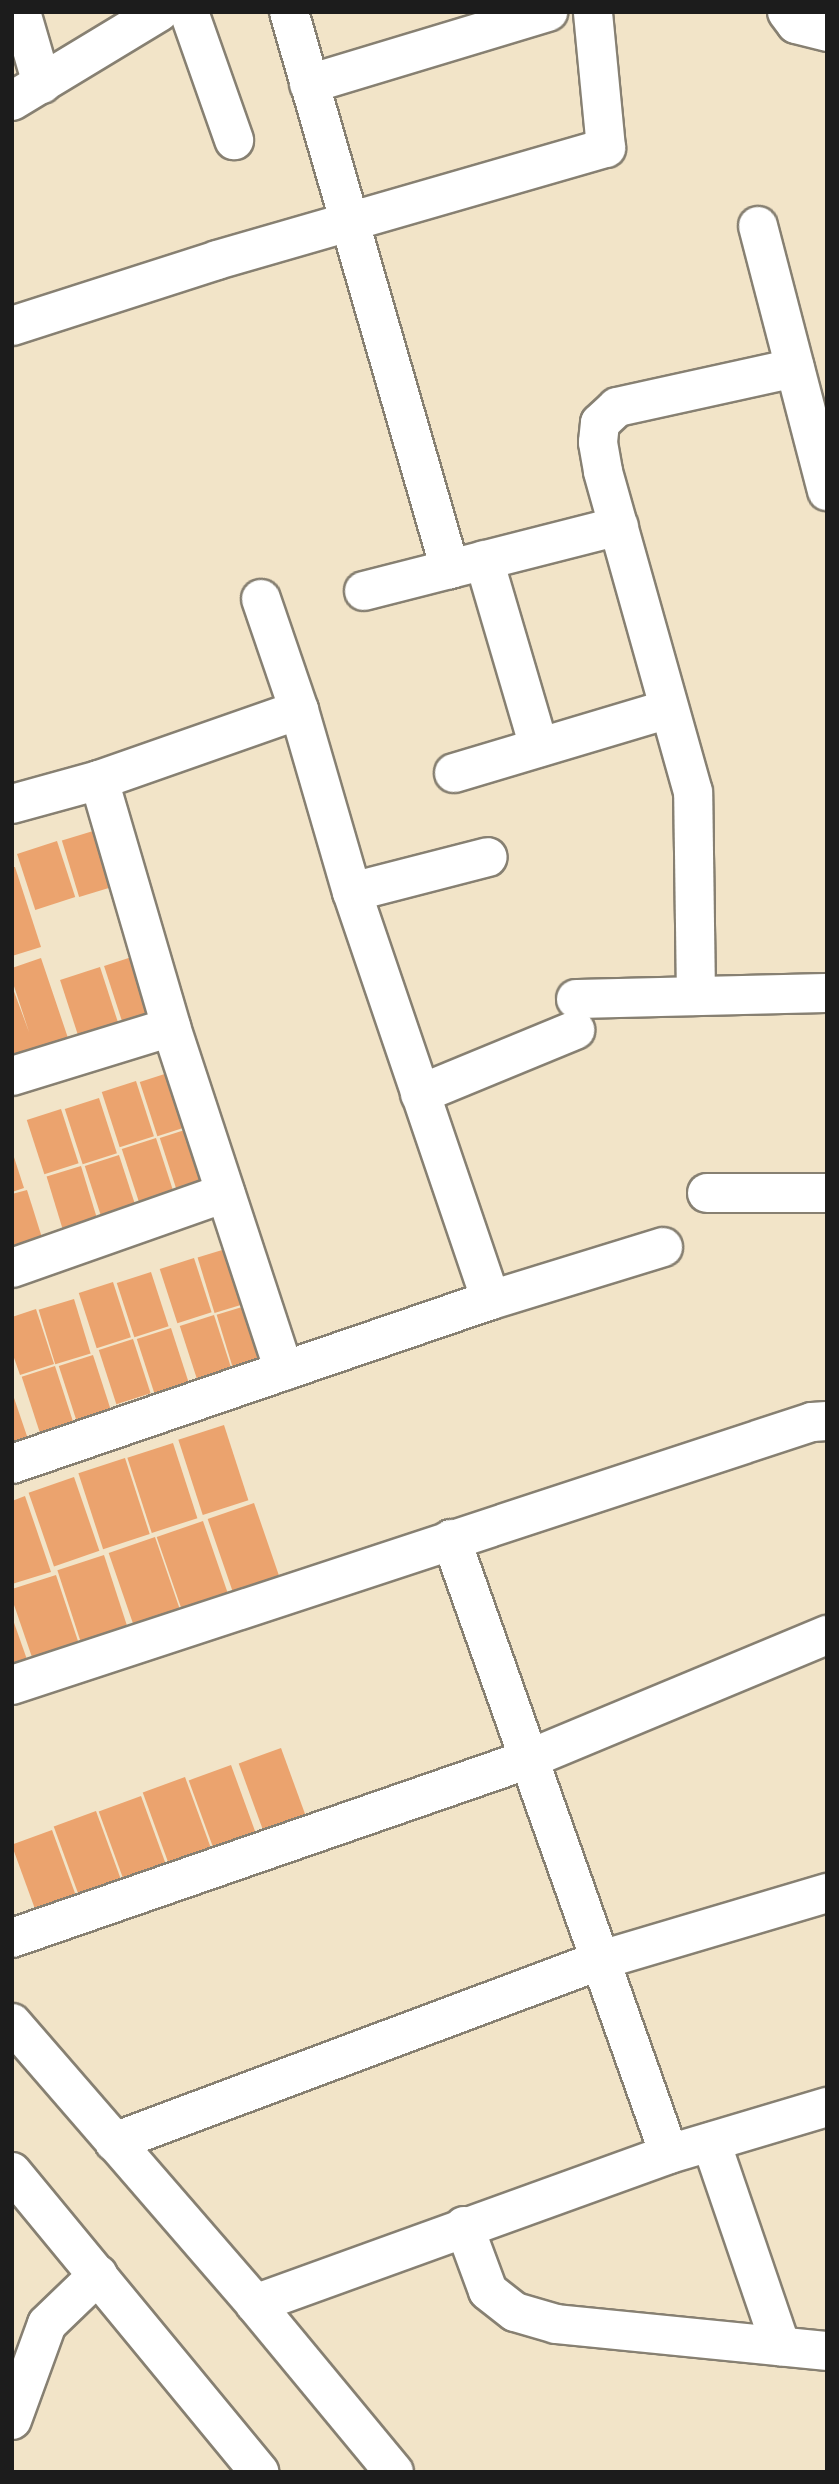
<!DOCTYPE html>
<html>
<head>
<meta charset="utf-8">
<style>
  body { margin:0 }
  #map { position:relative; width:839px; height:2484px; overflow:hidden; background:#f2e4c8; font-family:Itim,sans-serif }
  div>[style] { position:absolute }
  .building>* { inset:0; background:#eba36e; transform-origin:0 0 }
  .roads { filter:drop-shadow(2px 0 #878072) drop-shadow(-2px 0 #878072) drop-shadow(0 2px #878072) drop-shadow(0 -2px #878072) }
  .minor>* { height:38px; margin:-19px; padding:0 19px; transform-origin:19px; border-radius:19px; background:#fff }
  span { translate:-50% -50%; white-space:nowrap; text-align:center; line-height:1.15; -webkit-text-stroke:7px #fdfcf7; paint-order:stroke }
  .frame { position:absolute; inset:0; border:14px solid #1c1c1c; pointer-events:none }
</style>
</head>
<body>
<div id="map">
  <div class="building">
    <div style="left:103px;top:828px;width:59px;height:43px;rotate:73deg"></div>
    <div style="left:57px;top:841px;width:59px;height:42px;rotate:72deg"></div>
    <div style="clip-path:polygon(12px 867px,15px 867px,41px 947px,12px 956px)"></div>
    <div style="left:144px;top:953px;width:60px;height:42px;rotate:72deg"></div>
    <div style="clip-path:polygon(41px 958px,68px 1038px,12px 1055px,12px 986px,29px 1032px,12px 980px,12px 968px)"></div>
    <div style="left:100px;top:967px;width:60px;height:42px;rotate:72deg"></div>
    <div style="left:174px;top:1071px;width:57px;height:36px;rotate:72deg"></div>
    <div style="left:136px;top:1081px;width:58px;height:36px;rotate:72deg"></div>
    <div style="left:99px;top:1098px;width:58px;height:36px;rotate:72deg"></div>
    <div style="left:61px;top:1109px;width:57px;height:36px;rotate:72deg"></div>
    <div style="left:194px;top:1127px;width:58px;height:36px;rotate:72deg"></div>
    <div style="left:156px;top:1138px;width:57px;height:36px;rotate:72deg"></div>
    <div style="clip-path:polygon(12px 1151px,24px 1188px,12px 1192px)"></div>
    <div style="left:119px;top:1155px;width:58px;height:36px;rotate:72deg"></div>
    <div style="left:81px;top:1166px;width:58px;height:36px;rotate:73deg"></div>
    <div style="clip-path:polygon(27px 1190px,44px 1244px,12px 1255px,12px 1194px)"></div>
    <div style="left:232px;top:1247px;width:58px;height:36px;rotate:73deg"></div>
    <div style="left:194px;top:1258px;width:57px;height:36px;rotate:72deg"></div>
    <div style="left:151px;top:1272px;width:57px;height:36px;rotate:72deg"></div>
    <div style="left:113px;top:1282px;width:58px;height:36px;rotate:72deg"></div>
    <div style="left:74px;top:1299px;width:57px;height:37px;rotate:73deg"></div>
    <div style="left:252px;top:1304px;width:58px;height:37px;rotate:73deg"></div>
    <div style="clip-path:polygon(36px 1309px,54px 1364px,20px 1375px,12px 1352px,12px 1317px)"></div>
    <div style="left:214px;top:1315px;width:57px;height:36px;rotate:72deg"></div>
    <div style="left:171px;top:1328px;width:58px;height:36px;rotate:72deg"></div>
    <div style="left:133px;top:1339px;width:57px;height:36px;rotate:72deg"></div>
    <div style="left:93px;top:1355px;width:58px;height:36px;rotate:72deg"></div>
    <div style="left:55px;top:1366px;width:58px;height:35px;rotate:72deg"></div>
    <div style="clip-path:polygon(12px 1392px,29px 1442px,12px 1447px)"></div>
    <div style="left:224px;top:1425px;width:79px;height:48px;rotate:72deg"></div>
    <div style="left:173px;top:1443px;width:79px;height:48px;rotate:72deg"></div>
    <div style="left:125px;top:1458px;width:80px;height:49px;rotate:72deg"></div>
    <div style="left:74px;top:1477px;width:78px;height:48px;rotate:71deg"></div>
    <div style="clip-path:polygon(25px 1496px,51px 1572px,12px 1584px,12px 1501px)"></div>
    <div style="left:254px;top:1503px;width:80px;height:49px;rotate:71deg"></div>
    <div style="left:203px;top:1521px;width:80px;height:49px;rotate:71deg"></div>
    <div style="left:155px;top:1537px;width:80px;height:49px;rotate:71deg"></div>
    <div style="left:104px;top:1555px;width:80px;height:49px;rotate:72deg"></div>
    <div style="clip-path:polygon(56px 1575px,81px 1650px,35px 1666px,12px 1599px,12px 1589px)"></div>
    <div style="clip-path:polygon(12px 1617px,30px 1668px,12px 1673px)"></div>
    <div style="left:281px;top:1748px;width:77px;height:45px;rotate:70deg"></div>
    <div style="left:231px;top:1765px;width:77px;height:45px;rotate:70deg"></div>
    <div style="left:185px;top:1777px;width:77px;height:45px;rotate:70deg"></div>
    <div style="left:141px;top:1796px;width:77px;height:45px;rotate:70deg"></div>
    <div style="left:96px;top:1811px;width:77px;height:45px;rotate:70deg"></div>
    <div style="left:52px;top:1830px;width:77px;height:43px;rotate:70deg"></div>
  </div>
  <div class="roads">
    <div class="minor">
      <div style="left:21px;top:12px;width:75px;rotate:73.7deg"></div>
      <div style="left:189px;top:12px;width:136px;rotate:70.6deg"></div>
      <div style="left:289px;top:12px;width:580px;rotate:73.88deg"></div>
      <div style="left:787px;top:12px;width:15px;rotate:53deg"></div>
      <div style="left:796px;top:24px;width:32px;rotate:14deg"></div>
      <div style="left:309px;top:84px;width:250px;rotate:-16.8deg"></div>
      <div style="left:12px;top:101px;width:172px;rotate:-31.2deg"></div>
      <div style="left:758px;top:226px;width:274px;rotate:75.4deg"></div>
      <div style="left:12px;top:326px;width:215px;rotate:-17.8deg"></div>
      <div style="left:217px;top:260px;width:405px;rotate:-16.1deg"></div>
      <div style="left:606px;top:148px;width:137px;rotate:-95.5deg"></div>
      <div style="left:484px;top:560px;width:195px;rotate:73.6deg"></div>
      <div style="left:364px;top:591px;width:263px;rotate:-14.3deg"></div>
      <div style="left:261px;top:599px;width:117px;rotate:71.1deg"></div>
      <div style="left:299px;top:710px;width:190px;rotate:73.8deg"></div>
      <div style="left:352px;top:892px;width:431px;rotate:71.2deg"></div>
      <div style="left:454px;top:773px;width:224px;rotate:-16.6deg"></div>
      <div style="left:99px;top:780px;width:257px;rotate:73.7deg"></div>
      <div style="left:171px;top:1027px;width:362px;rotate:71.8deg"></div>
      <div style="left:12px;top:804px;width:90px;rotate:-15.4deg"></div>
      <div style="left:99px;top:780px;width:212px;rotate:-19.3deg"></div>
      <div style="left:352px;top:892px;width:140px;rotate:-14.4deg"></div>
      <div style="left:696px;top:996px;width:204px;rotate:-90.8deg"></div>
      <div style="left:693px;top:792px;width:333px;rotate:-105.7deg"></div>
      <div style="left:603px;top:471px;width:29px;rotate:-100deg"></div>
      <div style="left:598px;top:442px;width:19px;rotate:-84deg"></div>
      <div style="left:600px;top:423px;width:23px;rotate:-43deg"></div>
      <div style="left:617px;top:407px;width:182px;rotate:-12.4deg"></div>
      <div style="left:576px;top:999px;width:251px;rotate:-1.4deg"></div>
      <div style="left:12px;top:1076px;width:166px;rotate:-17.1deg"></div>
      <div style="left:420px;top:1094px;width:168px;rotate:-22.4deg"></div>
      <div style="left:707px;top:1193px;width:120px"></div>
      <div style="left:12px;top:1268px;width:226px;rotate:-19.4deg"></div>
      <div style="left:12px;top:1464px;width:506px;rotate:-18.9deg"></div>
      <div style="left:491px;top:1300px;width:180px;rotate:-17.1deg"></div>
      <div style="left:451px;top:1539px;width:652px;rotate:70.48deg"></div>
      <div style="left:12px;top:1685px;width:842px;rotate:-18.2deg"></div>
      <div style="left:812px;top:1422px;width:15px;rotate:-4deg"></div>
      <div style="left:12px;top:1938px;width:547px;rotate:-19.1deg"></div>
      <div style="left:529px;top:1759px;width:323px;rotate:-22.6deg"></div>
      <div style="left:12px;top:2023px;width:371px;rotate:49.1deg"></div>
      <div style="left:255px;top:2304px;width:218px;rotate:50.4deg"></div>
      <div style="left:114px;top:2142px;width:520px;rotate:-20.49deg"></div>
      <div style="left:601px;top:1960px;width:236px;rotate:-16.5deg"></div>
      <div style="left:711px;top:2142px;width:216px;rotate:71.1deg"></div>
      <div style="left:12px;top:2172px;width:389px;rotate:50.5deg"></div>
      <div style="left:464px;top:2226px;width:69px;rotate:69.7deg"></div>
      <div style="left:488px;top:2291px;width:34px;rotate:38deg"></div>
      <div style="left:515px;top:2312px;width:43px;rotate:16.3deg"></div>
      <div style="left:556px;top:2324px;width:272px;rotate:5.7deg"></div>
      <div style="left:255px;top:2304px;width:440px;rotate:-19.9deg"></div>
      <div style="left:669px;top:2154px;width:165px;rotate:-16.6deg"></div>
      <div style="left:12px;top:2420px;width:102px;rotate:-70deg"></div>
      <div style="left:47px;top:2324px;width:71px;rotate:-43.9deg"></div>
    </div>
  </div>
  <div class="frame"></div>
</div>
</body>
</html>
